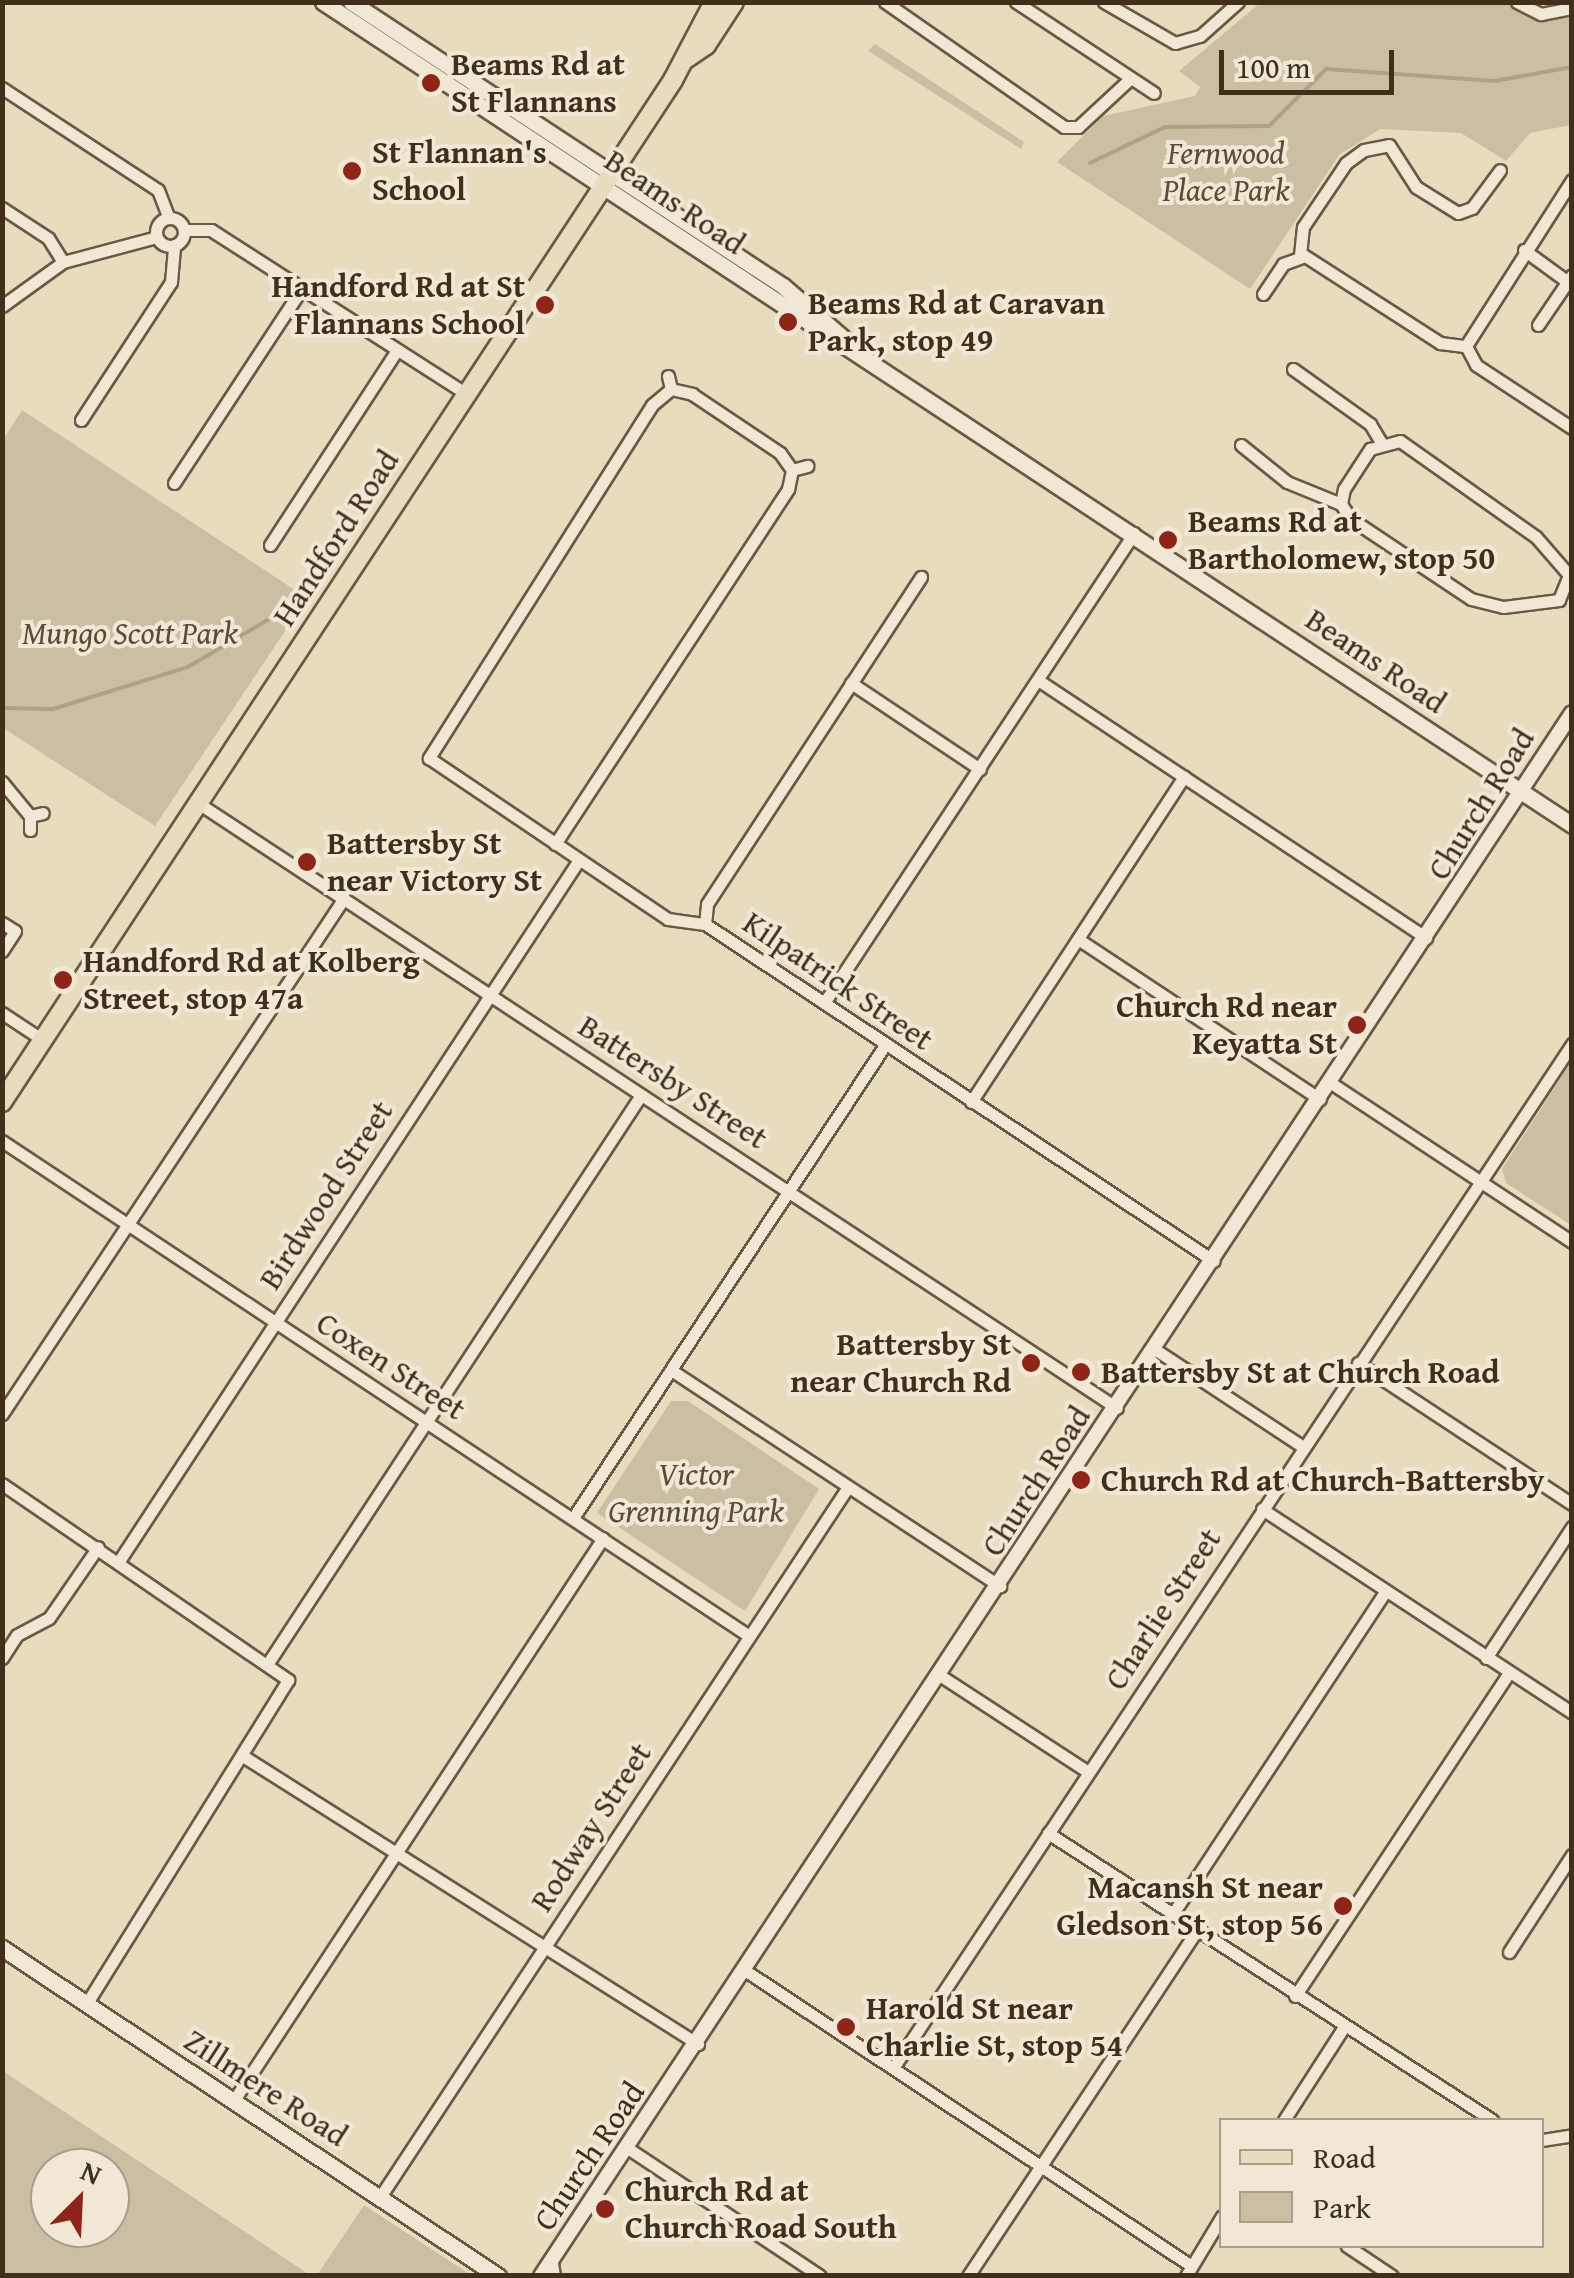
<!DOCTYPE html>
<html>
<head>
<meta charset="utf-8">
<style>
  body { margin:0 }
  #map { position:relative; width:1574px; height:2278px; overflow:hidden; background:#e8dcbf; font-family:"Gentium Book Plus",serif }
  div>[style] { position:absolute }
  .green>* { inset:0; background:#cbbfa3 }
  .stream>* { height:4px; margin:-2px; padding:0 2px; transform-origin:2px; border-radius:2px; background:#afa187 }
  .roads { filter:drop-shadow(2px 0 #6a5a42) drop-shadow(-2px 0 #6a5a42) drop-shadow(0 2px #6a5a42) drop-shadow(0 -2px #6a5a42) }
  .minor>* { height:11px; margin:-5.5px; padding:0 5.5px; transform-origin:5.5px; border-radius:5.5px; background:#f0e8d5 }
  .minor>.ring { margin:-5.5px; padding:0; box-sizing:content-box; background:none; border:11px solid #f0e8d5; border-radius:50% }
  .tertiary>* { height:14px; margin:-7px; padding:0 7px; transform-origin:7px; border-radius:7px; background:#f0e8d5 }
  .secondary>* { height:15px; margin:-7.5px; padding:0 7.5px; transform-origin:7.5px; border-radius:7.5px; background:#f0e8d5 }
  .primary>* { height:18px; margin:-9px; padding:0 9px; transform-origin:9px; border-radius:9px; background:#e8dcbf }
  .dots>* { width:28px; height:28px; translate:-50% -50%; box-sizing:border-box; border:5px solid #f0e8d5; border-radius:50% }
  span { translate:-50% -50%; white-space:nowrap; text-align:center; line-height:1.15; -webkit-text-stroke:8px #f0e8d5; paint-order:stroke }
  .poi-label { font-size:32px; color:#402f19; font-weight:700 }
  .left { translate:0 -50%; text-align:left }
  .right { translate:-100% -50%; text-align:right }
  .park-label { font-size:32px; color:#5c4c35; font-style:italic }
  .street-label { font-size:32px; color:#402f19 }
  .frame { position:absolute; inset:0; border:5px solid #402f19; pointer-events:none }
  .legend { position:absolute; left:1219px; top:2118px; width:325px; height:130px; box-sizing:border-box; background:#f0e8d5; border:2px solid #aa9e8a; margin:0; padding:12px 18px; list-style:none; font-size:30px; color:#402f19 }
  .legend li { display:flex; align-items:center; gap:20px; height:50px }
  .legend b { width:50px; border:2px solid #aa9e8a }
  .north { position:absolute; left:30px; top:2148px; width:100px; height:100px; box-sizing:border-box; background:#f0e8d5; border:2px solid #aa9e8a; border-radius:50%; rotate:24deg; font-size:28px; font-weight:700; line-height:40px; text-align:center; color:#402f19 }
  .north::after { content:''; display:block; margin:auto; width:35px; height:45px; background:#8f2418; clip-path:polygon(50% 0,100% 100%,50% 72%,0 100%) }
  .scale { position:absolute; left:1219px; top:50px; width:175px; height:45px; box-sizing:border-box; border:5px solid #402f19; border-top:0; padding-left:12px; font-size:30px; line-height:35px; white-space:nowrap; color:#402f19; -webkit-text-stroke:8px #f0e8d5; paint-order:stroke }
</style>
</head>
<body>
<div id="map">
  <div class="green">
    <div style="clip-path:polygon(1503px 2px,1542px 20px,1571px 15px,1571px 125px,1530px 133px,1506px 161px,1461px 133px,1380px 129px,1339px 155px,1250px 289px,1057px 162px,1103px 116px,1195px 96px,1200px 87px,1179px 71px,1260px 3px)"></div>
    <div style="clip-path:polygon(875px 44px,1024px 142px,1021px 149px,868px 51px)"></div>
    <div style="clip-path:polygon(22px 410px,307px 598px,155px 826px,3px 728px,3px 440px)"></div>
    <div style="clip-path:polygon(1571px 1062px,1571px 1225px,1506px 1183px,1502px 1169px)"></div>
    <div style="clip-path:polygon(671px 1401px,688px 1401px,819px 1489px,745px 1611px,597px 1513px)"></div>
    <div style="clip-path:polygon(evenodd,3px 2071px,310px 2275px,3px 2275px,3px 2071px,50px 2168px,110px 2168px,110px 2228px,50px 2228px,50px 2168px)"></div>
    <div style="clip-path:polygon(364px 2205px,471px 2275px,317px 2275px)"></div>
  </div>
  <div class="stream">
    <div style="left:1090px;top:163px;width:83px;rotate:-25.6deg"></div>
    <div style="left:1165px;top:127px;width:104px;rotate:-0.6deg"></div>
    <div style="left:1269px;top:126px;width:81px;rotate:-45deg"></div>
    <div style="left:1326px;top:69px;width:169px;rotate:4.1deg"></div>
    <div style="left:1495px;top:81px;width:78px;rotate:-10.3deg"></div>
    <div style="left:2px;top:708px;width:51px;rotate:1.1deg"></div>
    <div style="left:53px;top:709px;width:141px;rotate:-17.3deg"></div>
    <div style="left:188px;top:667px;width:120px;rotate:-30.6deg"></div>
  </div>
  <div class="roads">
    <div class="minor">
      <div style="left:885px;top:2px;width:218px;rotate:34.9deg"></div>
      <div style="left:1064px;top:127px;width:14px"></div>
      <div style="left:1078px;top:127px;width:72px;rotate:-42.8deg"></div>
      <div style="left:1016px;top:2px;width:165px;rotate:33.4deg"></div>
      <div style="left:1104px;top:2px;width:82px;rotate:30deg"></div>
      <div style="left:1175px;top:43px;width:26px;rotate:-16deg"></div>
      <div style="left:1200px;top:36px;width:51px;rotate:-41.8deg"></div>
      <div style="left:1517px;top:2px;width:27px;rotate:27deg"></div>
      <div style="left:1541px;top:14px;width:32px;rotate:-11deg"></div>
      <div style="left:2px;top:88px;width:186px;rotate:33.2deg"></div>
      <div style="left:158px;top:190px;width:30px;rotate:69deg"></div>
      <div style="left:1572px;top:180px;width:197px;rotate:122.6deg"></div>
      <div style="left:1466px;top:346px;width:21px;rotate:62deg"></div>
      <div style="left:1476px;top:365px;width:115px;rotate:33.3deg"></div>
      <div style="left:2px;top:208px;width:55px;rotate:33.1deg"></div>
      <div style="left:48px;top:238px;width:28px;rotate:58deg"></div>
      <div class="ring" style="left:156px;top:218px;width:17px;height:17px"></div>
      <div style="left:184px;top:230px;width:27px"></div>
      <div style="left:211px;top:230px;width:303px;rotate:32.7deg"></div>
      <div style="left:1524px;top:250px;width:59px;rotate:36.1deg"></div>
      <div style="left:1300px;top:255px;width:28px;rotate:-84deg"></div>
      <div style="left:1303px;top:227px;width:77px;rotate:-56.1deg"></div>
      <div style="left:1346px;top:163px;width:22px;rotate:-36deg"></div>
      <div style="left:1364px;top:150px;width:25px;rotate:-11deg"></div>
      <div style="left:1389px;top:145px;width:50px;rotate:57.3deg"></div>
      <div style="left:1416px;top:187px;width:49px;rotate:31.8deg"></div>
      <div style="left:1458px;top:213px;width:15px;rotate:-20deg"></div>
      <div style="left:1472px;top:208px;width:47px;rotate:-53.6deg"></div>
      <div style="left:1263px;top:294px;width:36px;rotate:-56deg"></div>
      <div style="left:1283px;top:264px;width:23px;rotate:-20deg"></div>
      <div style="left:1305px;top:256px;width:161px;rotate:32.8deg"></div>
      <div style="left:1440px;top:343px;width:26px;rotate:7deg"></div>
      <div style="left:2px;top:306px;width:75px;rotate:-35.8deg"></div>
      <div style="left:63px;top:262px;width:97px;rotate:-14.9deg"></div>
      <div style="left:1538px;top:325px;width:60px;rotate:-55.8deg"></div>
      <div style="left:1293px;top:369px;width:95px;rotate:35.5deg"></div>
      <div style="left:1370px;top:424px;width:21px;rotate:59deg"></div>
      <div style="left:668px;top:376px;width:13px;rotate:77deg"></div>
      <div style="left:671px;top:389px;width:22px;rotate:13deg"></div>
      <div style="left:692px;top:394px;width:106px;rotate:33.8deg"></div>
      <div style="left:780px;top:453px;width:21px;rotate:55deg"></div>
      <div style="left:792px;top:470px;width:16px;rotate:-15deg"></div>
      <div style="left:671px;top:389px;width:25px;rotate:140deg"></div>
      <div style="left:652px;top:405px;width:418px;rotate:122.3deg"></div>
      <div style="left:429px;top:758px;width:288px;rotate:34deg"></div>
      <div style="left:668px;top:919px;width:37px;rotate:8deg"></div>
      <div style="left:705px;top:924px;width:610px;rotate:33.51deg"></div>
      <div style="left:81px;top:420px;width:165px;rotate:-56.9deg"></div>
      <div style="left:171px;top:282px;width:37px;rotate:-85deg"></div>
      <div style="left:1400px;top:441px;width:166px;rotate:35.2deg"></div>
      <div style="left:1536px;top:537px;width:50px;rotate:49deg"></div>
      <div style="left:1569px;top:575px;width:27px;rotate:112deg"></div>
      <div style="left:1559px;top:600px;width:56px;rotate:172.9deg"></div>
      <div style="left:1503px;top:607px;width:33px;rotate:-166deg"></div>
      <div style="left:1471px;top:599px;width:144px;rotate:-146.3deg"></div>
      <div style="left:1351px;top:519px;width:18px;rotate:-124deg"></div>
      <div style="left:1341px;top:504px;width:15px;rotate:-79deg"></div>
      <div style="left:1344px;top:489px;width:48px;rotate:-57deg"></div>
      <div style="left:1370px;top:449px;width:31px;rotate:-15deg"></div>
      <div style="left:1241px;top:445px;width:59px;rotate:38.8deg"></div>
      <div style="left:1287px;top:482px;width:58px;rotate:22.2deg"></div>
      <div style="left:174px;top:483px;width:233px;rotate:-56.7deg"></div>
      <div style="left:270px;top:545px;width:233px;rotate:-56.9deg"></div>
      <div style="left:1038px;top:680px;width:466px;rotate:33.6deg"></div>
      <div style="left:851px;top:683px;width:155px;rotate:33.7deg"></div>
      <div style="left:2px;top:782px;width:44px;rotate:50.5deg"></div>
      <div style="left:198px;top:803px;width:1100px;rotate:33.36deg"></div>
      <div style="left:30px;top:830px;width:14px;rotate:-90deg"></div>
      <div style="left:30px;top:816px;width:13px;rotate:-13deg"></div>
      <div style="left:555px;top:844px;width:425px;rotate:-56.7deg"></div>
      <div style="left:788px;top:489px;width:19px;rotate:-78deg"></div>
      <div style="left:2px;top:923px;width:15px;rotate:32deg"></div>
      <div style="left:15px;top:931px;width:24px;rotate:123deg"></div>
      <div style="left:705px;top:924px;width:20px;rotate:-84deg"></div>
      <div style="left:707px;top:904px;width:391px;rotate:-56.8deg"></div>
      <div style="left:1078px;top:939px;width:290px;rotate:33.5deg"></div>
      <div style="left:824px;top:1003px;width:563px;rotate:-56.59deg"></div>
      <div style="left:2px;top:1013px;width:49px;rotate:33.4deg"></div>
      <div style="left:1331px;top:1083px;width:289px;rotate:33.4deg"></div>
      <div style="left:971px;top:1102px;width:389px;rotate:-56.8deg"></div>
      <div style="left:2px;top:1141px;width:896px;rotate:33.53deg"></div>
      <div style="left:1156px;top:1350px;width:176px;rotate:33.4deg"></div>
      <div style="left:1358px;top:1363px;width:256px;rotate:33.4deg"></div>
      <div style="left:671px;top:1370px;width:394px;rotate:33.3deg"></div>
      <div style="left:2px;top:1414px;width:619px;rotate:-56.46deg"></div>
      <div style="left:2px;top:1484px;width:347px;rotate:34.4deg"></div>
      <div style="left:288px;top:1680px;width:380px;rotate:121.9deg"></div>
      <div style="left:1262px;top:1509px;width:371px;rotate:33.3deg"></div>
      <div style="left:573px;top:1518px;width:567px;rotate:-56.59deg"></div>
      <div style="left:119px;top:1561px;width:838px;rotate:-56.73deg"></div>
      <div style="left:2px;top:1658px;width:27px;rotate:-57deg"></div>
      <div style="left:17px;top:1635px;width:36px;rotate:-28deg"></div>
      <div style="left:49px;top:1618px;width:86px;rotate:-55.4deg"></div>
      <div style="left:1486px;top:1658px;width:157px;rotate:-56.7deg"></div>
      <div style="left:270px;top:1660px;width:676px;rotate:-56.71deg"></div>
      <div style="left:941px;top:1676px;width:176px;rotate:33.1deg"></div>
      <div style="left:246px;top:1758px;width:535px;rotate:32.32deg"></div>
      <div style="left:1048px;top:1833px;width:529px;rotate:32.88deg"></div>
      <div style="left:1172px;top:1915px;width:388px;rotate:-56.6deg"></div>
      <div style="left:1509px;top:1952px;width:116px;rotate:-57deg"></div>
      <div style="left:746px;top:1971px;width:533px;rotate:33.51deg"></div>
      <div style="left:1295px;top:1996px;width:387px;rotate:-56.5deg"></div>
      <div style="left:893px;top:2068px;width:1229px;rotate:-56.45deg"></div>
      <div style="left:234px;top:2100px;width:672px;rotate:-56.71deg"></div>
      <div style="left:1284px;top:2120px;width:111px;rotate:-57.2deg"></div>
      <div style="left:1542px;top:2140px;width:30px;rotate:-9deg"></div>
      <div style="left:629px;top:2149px;width:229px;rotate:33.6deg"></div>
      <div style="left:380px;top:2197px;width:850px;rotate:-56.61deg"></div>
      <div style="left:1347px;top:2246px;width:54px;rotate:33.7deg"></div>
      <div style="left:968px;top:2276px;width:414px;rotate:-56.5deg"></div>
      <div style="left:1186px;top:2276px;width:70px;rotate:-59deg"></div>
    </div>
    <div class="tertiary">
      <div style="left:541px;top:2276px;width:1872px;rotate:-56.59deg"></div>
    </div>
    <div class="secondary">
      <div style="left:323px;top:2px;width:1496px;rotate:33.38deg"></div>
      <div style="left:351px;top:2px;width:517px;rotate:33.32deg"></div>
      <div style="left:783px;top:286px;width:79px;rotate:40.9deg"></div>
      <div style="left:2px;top:1948px;width:595px;rotate:33.48deg"></div>
      <div style="left:550px;top:2263px;width:13px;rotate:81deg"></div>
    </div>
    <div class="primary">
      <div style="left:687px;top:58px;width:23px;rotate:-34deg"></div>
      <div style="left:706px;top:45px;width:51px;rotate:-56.9deg"></div>
      <div style="left:2px;top:1102px;width:1223px;rotate:-56.71deg"></div>
      <div style="left:673px;top:80px;width:88px;rotate:-62.3deg"></div>
    </div>
  </div>
  <div class="dots">
    <div style="left:431px;top:83px;background:#8f2418"></div>
    <div style="left:352px;top:171px;background:#8f2418"></div>
    <div style="left:545px;top:305px;background:#8f2418"></div>
    <div style="left:788px;top:322px;background:#8f2418"></div>
    <div style="left:1168px;top:540px;background:#8f2418"></div>
    <div style="left:307px;top:862px;background:#8f2418"></div>
    <div style="left:63px;top:980px;background:#8f2418"></div>
    <div style="left:1357px;top:1025px;background:#8f2418"></div>
    <div style="left:1031px;top:1363px;background:#8f2418"></div>
    <div style="left:1081px;top:1372px;background:#8f2418"></div>
    <div style="left:1081px;top:1480px;background:#8f2418"></div>
    <div style="left:1343px;top:1906px;background:#8f2418"></div>
    <div style="left:846px;top:2027px;background:#8f2418"></div>
    <div style="left:605px;top:2209px;background:#8f2418"></div>
  </div>
  <div class="poi-label">
    <span class="left" style="left:451px;top:83px">Beams Rd at<br>St Flannans</span>
    <span class="left" style="left:372px;top:171px">St Flannan's<br>School</span>
    <span class="right" style="left:525px;top:305px">Handford Rd at St<br>Flannans School</span>
    <span class="left" style="left:808px;top:322px">Beams Rd at Caravan<br>Park, stop 49</span>
    <span class="left" style="left:1188px;top:540px">Beams Rd at<br>Bartholomew, stop 50</span>
    <span class="left" style="left:327px;top:862px">Battersby St<br>near Victory St</span>
    <span class="left" style="left:83px;top:980px">Handford Rd at Kolberg<br>Street, stop 47a</span>
    <span class="right" style="left:1337px;top:1025px">Church Rd near<br>Keyatta St</span>
    <span class="right" style="left:1011px;top:1363px">Battersby St<br>near Church Rd</span>
    <span class="left" style="left:1101px;top:1372px">Battersby St at Church Road</span>
    <span class="left" style="left:1101px;top:1480px">Church Rd at Church-Battersby</span>
    <span class="right" style="left:1323px;top:1906px">Macansh St near<br>Gledson St, stop 56</span>
    <span class="left" style="left:866px;top:2027px">Harold St near<br>Charlie St, stop 54</span>
    <span class="left" style="left:625px;top:2209px">Church Rd at<br>Church Road South</span>
  </div>
  <div class="park-label">
    <span style="left:1226px;top:172px">Fernwood<br>Place Park</span>
    <span style="left:130px;top:633px">Mungo Scott Park</span>
    <span style="left:696px;top:1493px">Victor<br>Grenning Park</span>
  </div>
  <div class="street-label">
    <span style="left:675px;top:202px;rotate:34deg">Beams Road</span>
    <span style="left:336px;top:538px;rotate:-57deg">Handford Road</span>
    <span style="left:1376px;top:661px;rotate:34deg">Beams Road</span>
    <span style="left:1481px;top:804px;rotate:-58deg">Church Road</span>
    <span style="left:838px;top:981px;rotate:34deg">Kilpatrick Street</span>
    <span style="left:673px;top:1082px;rotate:33deg">Battersby Street</span>
    <span style="left:326px;top:1195px;rotate:-57deg">Birdwood Street</span>
    <span style="left:391px;top:1366px;rotate:33deg">Coxen Street</span>
    <span style="left:1036px;top:1481px;rotate:-57deg">Church Road</span>
    <span style="left:1163px;top:1609px;rotate:-57deg">Charlie Street</span>
    <span style="left:591px;top:1827px;rotate:-57deg">Rodway Street</span>
    <span style="left:266px;top:2088px;rotate:33deg">Zillmere Road</span>
    <span style="left:589px;top:2156px;rotate:-56deg">Church Road</span>
  </div>
  <div class="frame"></div>
  <ul class="legend">
  <li><b style="height:12px;background:#e8dcbf"></b>Road</li>
  <li><b style="height:28px;background:#cbbfa3"></b>Park</li>
  </ul>
  <div class="north">N</div>
  <div class="scale">100 m</div>
</div>
</body>
</html>
